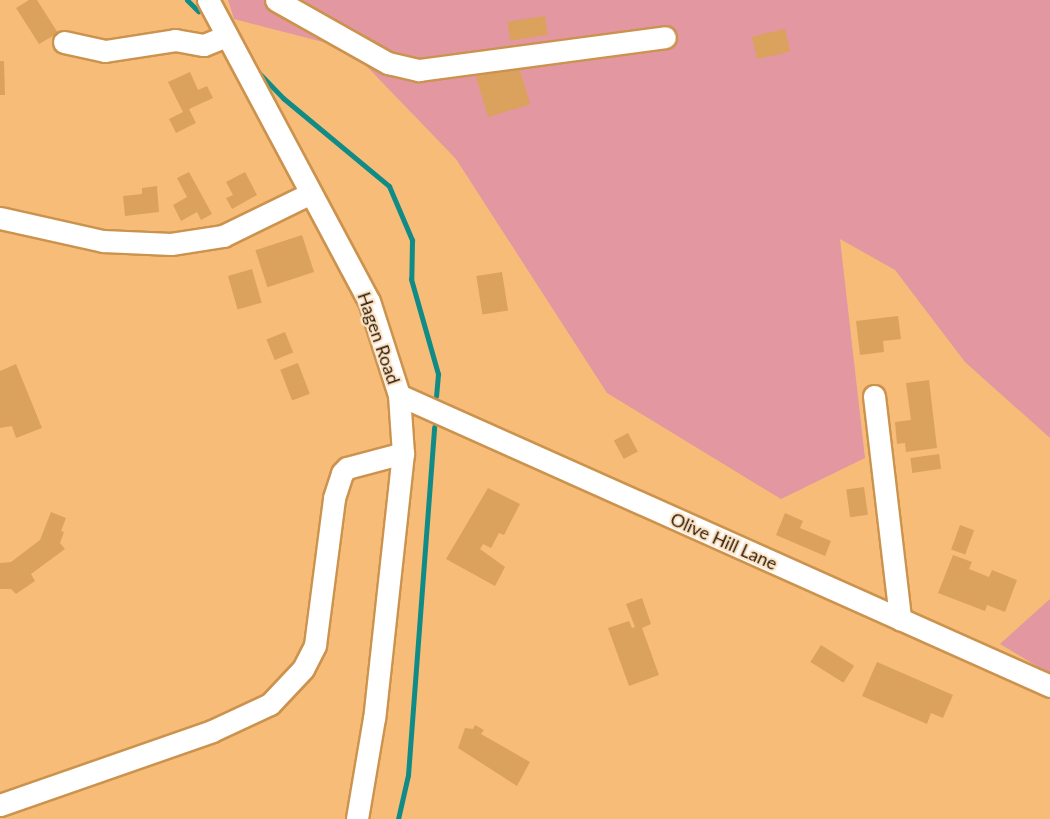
<!DOCTYPE html>
<html>
<head>
<meta charset="utf-8">
<style>
  body { margin:0 }
  #map { position:relative; width:1050px; height:819px; overflow:hidden; background:#f7bd78; font-family:Lato,sans-serif }
  div>[style] { position:absolute }
  .green>* { inset:0; background:#e297a1 }
  .stream>* { height:5px; margin:-2.5px; padding:0 2.5px; transform-origin:2.5px; border-radius:2.5px; background:#118b86 }
  .building>* { inset:0; background:#dba25d; transform-origin:0 0 }
  .roads { filter:drop-shadow(2px 0 #cb934e) drop-shadow(-2px 0 #cb934e) drop-shadow(0 2px #cb934e) drop-shadow(0 -2px #cb934e) }
  .minor>* { height:21px; margin:-10.5px; padding:0 10.5px; transform-origin:10.5px; border-radius:10.5px; background:#fff }
  span { translate:-50% -50%; white-space:nowrap; text-align:center; line-height:1.15; -webkit-text-stroke:4.5px #fde6cb; paint-order:stroke }
  .street-label { font-size:18px; color:#2f1a00 }
</style>
</head>
<body>
<div id="map">
  <div class="green">
    <div style="clip-path:polygon(228px 0,1050px 0,1050px 438px,965px 362px,895px 270px,840px 239px,865px 458px,781px 499px,607px 393px,456px 159px,350px 49px,234px 19px)"></div>
    <div style="clip-path:polygon(1050px 599px,1050px 674px,1000px 644px)"></div>
  </div>
  <div class="stream">
    <div style="left:187px;top:0;width:16px;rotate:45deg"></div>
    <div style="left:257px;top:71px;width:37px;rotate:46deg"></div>
    <div style="left:283px;top:98px;width:138px;rotate:39.7deg"></div>
    <div style="left:389px;top:186px;width:59px;rotate:66.9deg"></div>
    <div style="left:412px;top:240px;width:39px;rotate:91deg"></div>
    <div style="left:411px;top:279px;width:99px;rotate:74.1deg"></div>
    <div style="left:438px;top:374px;width:22px;rotate:95deg"></div>
    <div style="left:398px;top:819px;width:45px;rotate:-77.2deg"></div>
    <div style="left:408px;top:775px;width:349px;rotate:-85.7deg"></div>
  </div>
  <div class="building">
    <div style="clip-path:polygon(29px 0,37px 0,58px 33px,39px 44px,16px 8px)"></div>
    <div style="left:545px;top:16px;width:19px;height:38px;rotate:81deg"></div>
    <div style="left:785px;top:29px;width:23px;height:34px;rotate:77deg"></div>
    <div style="clip-path:polygon(0 61px,4px 61px,5px 95px,0 95px)"></div>
    <div style="left:518px;top:64px;width:42px;height:44px;rotate:73deg"></div>
    <div style="clip-path:polygon(190px 72px,198px 90px,207px 86px,213px 98px,189px 109px,196px 123px,176px 133px,169px 119px,183px 112px,168px 82px)"></div>
    <div style="clip-path:polygon(189px 172px,212px 214px,201px 220px,197px 212px,181px 221px,173px 205px,187px 197px,177px 178px)"></div>
    <div style="clip-path:polygon(245px 172px,257px 195px,232px 209px,226px 198px,233px 195px,226px 182px)"></div>
    <div style="clip-path:polygon(157px 186px,159px 212px,125px 216px,123px 196px,142px 194px,142px 188px)"></div>
    <div style="left:302px;top:235px;width:39px;height:49px;rotate:72deg"></div>
    <div style="left:252px;top:269px;width:35px;height:25px;rotate:74deg"></div>
    <div style="left:502px;top:272px;width:39px;height:26px;rotate:81deg"></div>
    <div style="clip-path:polygon(898px 316px,901px 339px,883px 341px,884px 352px,860px 355px,856px 321px)"></div>
    <div style="left:285px;top:332px;width:22px;height:20px;rotate:68deg"></div>
    <div style="left:298px;top:363px;width:33px;height:19px;rotate:69deg"></div>
    <div style="clip-path:polygon(16px 364px,42px 428px,16px 438px,12px 426px,0 428px,0 371px)"></div>
    <div style="clip-path:polygon(929px 380px,937px 448px,906px 452px,905px 443px,897px 444px,895px 422px,911px 420px,906px 383px)"></div>
    <div style="left:628px;top:433px;width:21px;height:16px;rotate:62deg"></div>
    <div style="left:939px;top:454px;width:15px;height:29px;rotate:82deg"></div>
    <div style="left:864px;top:487px;width:28px;height:18px;rotate:82deg"></div>
    <div style="clip-path:polygon(488px 488px,520px 504px,504px 535px,499px 533px,491px 548px,483px 544px,480px 549px,505px 567px,495px 586px,446px 559px)"></div>
    <div style="clip-path:polygon(51px 512px,66px 518px,61px 531px,64px 532px,60px 543px,65px 549px,31px 574px,35px 581px,16px 594px,11px 589px,0 589px,0 563px,11px 562px,40px 540px)"></div>
    <div style="clip-path:polygon(785px 513px,803px 521px,800px 528px,831px 541px,825px 556px,776px 535px)"></div>
    <div style="left:960px;top:525px;width:15px;height:26px;rotate:20deg"></div>
    <div style="clip-path:polygon(953px 555px,972px 562px,969px 569px,989px 577px,992px 570px,1017px 580px,1005px 612px,987px 605px,985px 611px,938px 593px)"></div>
    <div style="clip-path:polygon(642px 598px,651px 624px,642px 628px,659px 675px,629px 686px,608px 628px,629px 621px,632px 628px,635px 627px,626px 604px)"></div>
    <div style="left:821px;top:645px;width:39px;height:20px;rotate:32deg"></div>
    <div style="clip-path:polygon(877px 662px,953px 695px,943px 718px,931px 713px,927px 724px,862px 696px)"></div>
    <div style="clip-path:polygon(475px 725px,484px 730px,481px 734px,530px 762px,517px 786px,458px 748px,465px 728px,473px 729px)"></div>
  </div>
  <div class="roads">
    <div class="minor">
      <div style="left:208px;top:0;width:341px;rotate:61.9deg"></div>
      <div style="left:369px;top:301px;width:99px;rotate:72.3deg"></div>
      <div style="left:399px;top:395px;width:58px;rotate:86.1deg"></div>
      <div style="left:403px;top:453px;width:267px;rotate:96.2deg"></div>
      <div style="left:374px;top:718px;width:102px;rotate:99.6deg"></div>
      <div style="left:276px;top:0;width:129px;rotate:29.4deg"></div>
      <div style="left:388px;top:63px;width:32px;rotate:13deg"></div>
      <div style="left:419px;top:70px;width:248px;rotate:-7.6deg"></div>
      <div style="left:64px;top:42px;width:42px;rotate:12.4deg"></div>
      <div style="left:105px;top:51px;width:71px;rotate:-8.9deg"></div>
      <div style="left:175px;top:40px;width:29px;rotate:10deg"></div>
      <div style="left:204px;top:45px;width:22px;rotate:-22deg"></div>
      <div style="left:0;top:218px;width:106px;rotate:12.6deg"></div>
      <div style="left:103px;top:241px;width:68px;rotate:2.5deg"></div>
      <div style="left:171px;top:244px;width:53px;rotate:-8.7deg"></div>
      <div style="left:223px;top:236px;width:96px;rotate:-26deg"></div>
      <div style="left:399px;top:395px;width:713px;rotate:24.08deg"></div>
      <div style="left:874px;top:396px;width:225px;rotate:83.3deg"></div>
      <div style="left:0;top:805px;width:225px;rotate:-19.2deg"></div>
      <div style="left:212px;top:731px;width:64px;rotate:-25deg"></div>
      <div style="left:270px;top:704px;width:48px;rotate:-46.7deg"></div>
      <div style="left:303px;top:669px;width:27px;rotate:-63deg"></div>
      <div style="left:315px;top:645px;width:148px;rotate:-82.6deg"></div>
      <div style="left:334px;top:498px;width:26px;rotate:-72deg"></div>
      <div style="left:342px;top:473px;width:7px;rotate:-45deg"></div>
      <div style="left:347px;top:468px;width:58px;rotate:-15deg"></div>
    </div>
  </div>
  <div class="street-label">
    <span style="left:379px;top:338px;rotate:71deg">Hagen Road</span>
    <span style="left:724px;top:541px;rotate:24deg">Olive Hill Lane</span>
  </div>
</div>
</body>
</html>
